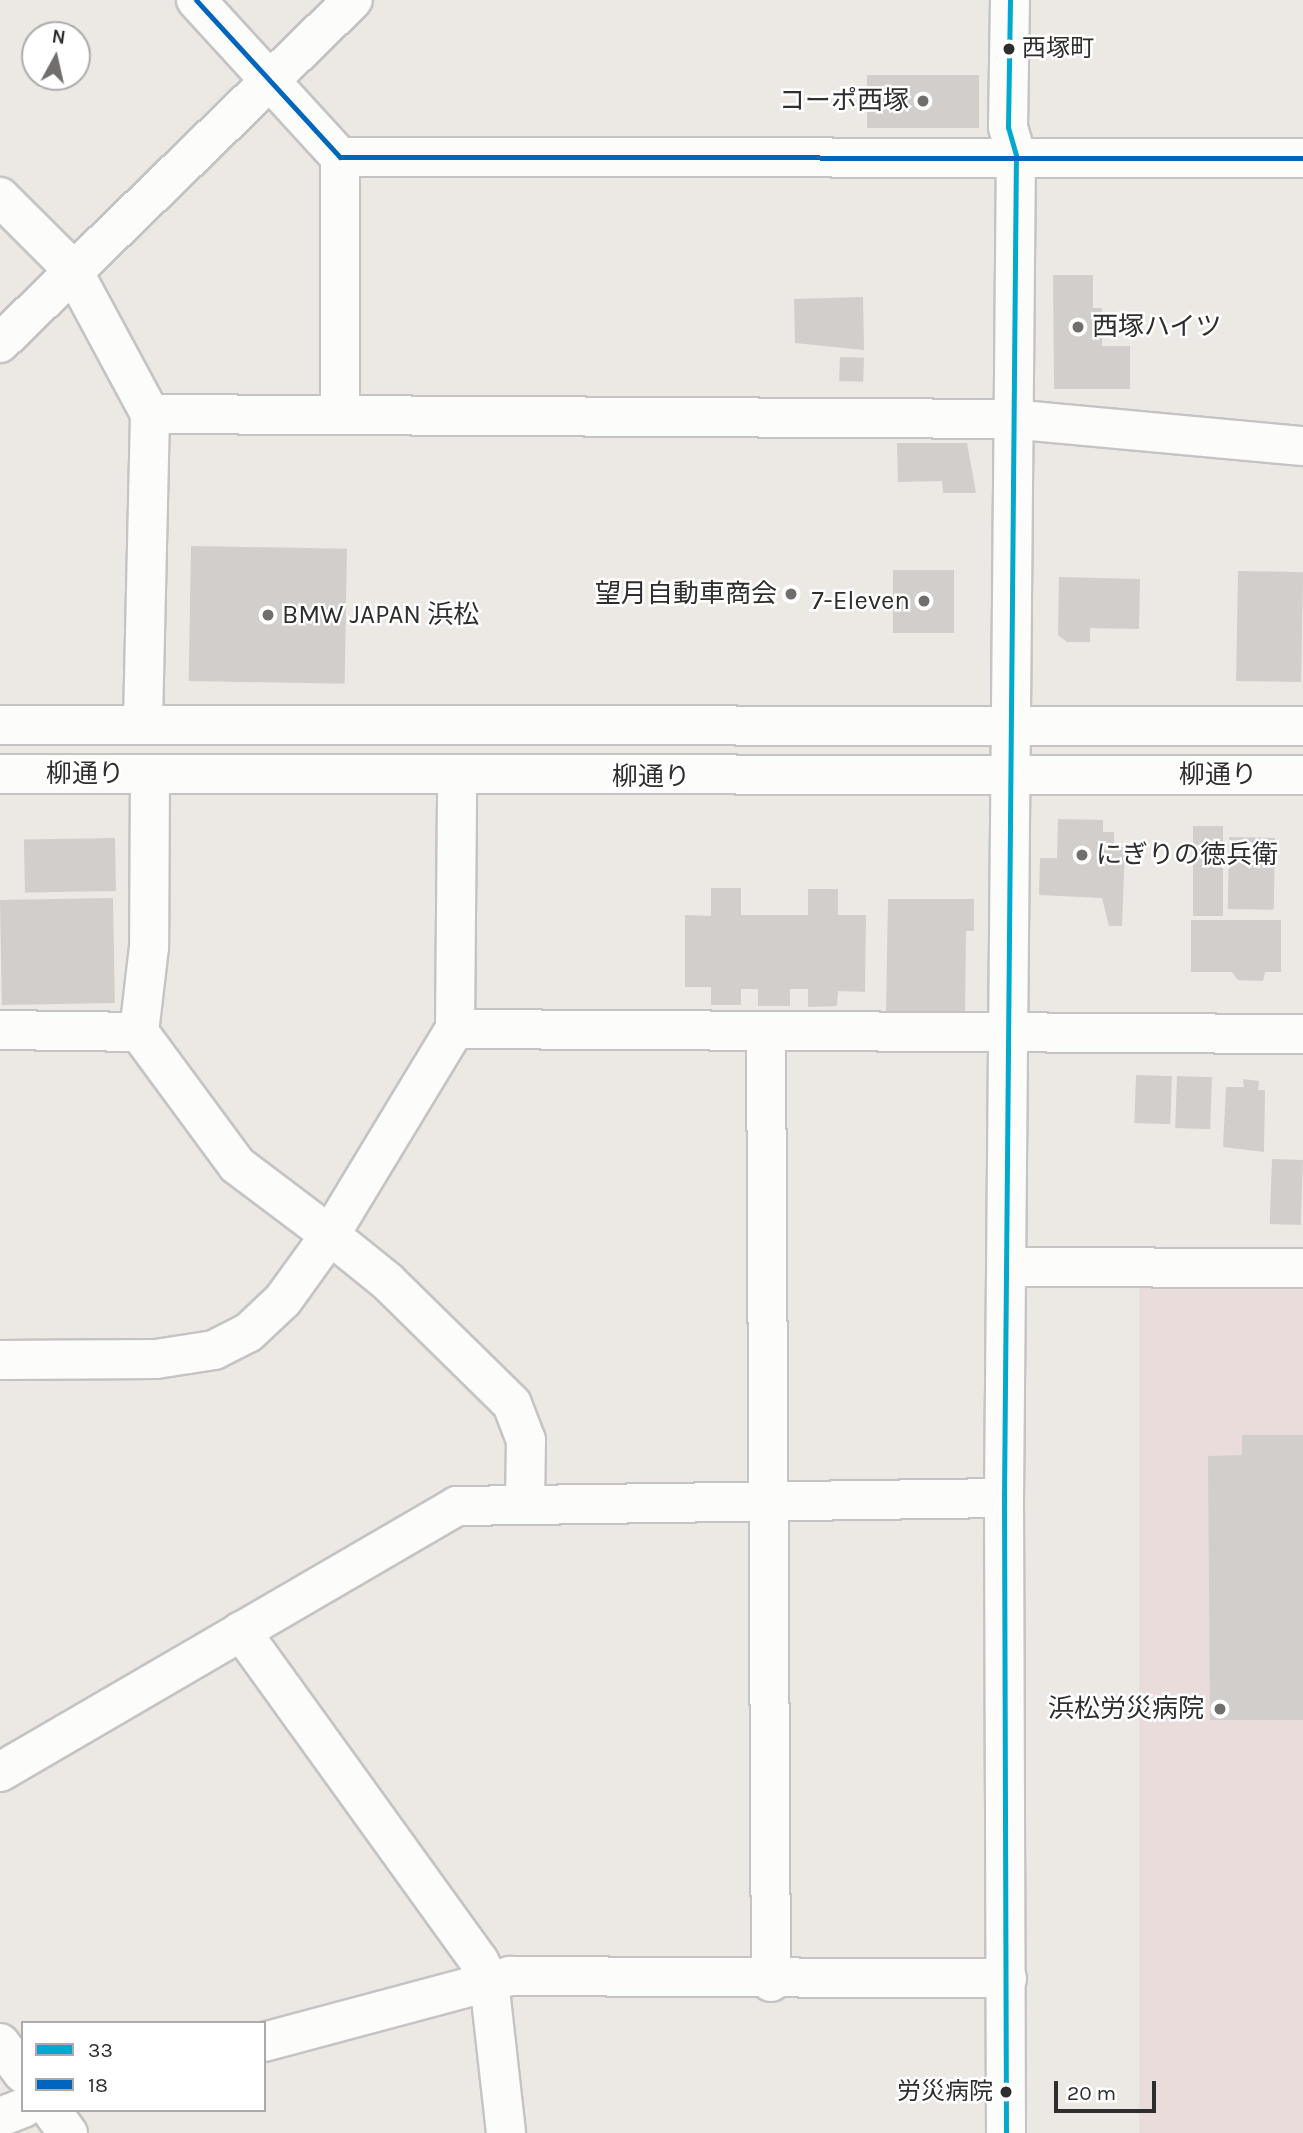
<!DOCTYPE html>
<html>
<head>
<meta charset="utf-8">
<style>
  body { margin:0 }
  #map { position:relative; width:1303px; height:2133px; overflow:hidden; background:#ece8e4; font-family:Karla,"Noto Sans JP",sans-serif }
  div>[style] { position:absolute }
  .medical>* { inset:0; background:#e9dcdb; transform-origin:0 0 }
  .building>* { inset:0; background:#d1cecb; transform-origin:0 0 }
  .roads { filter:drop-shadow(2px 0 #c5c4c5) drop-shadow(-2px 0 #c5c4c5) drop-shadow(0 2px #c5c4c5) drop-shadow(0 -2px #c5c4c5) }
  .minor>* { height:38px; margin:-19px; padding:0 19px; transform-origin:19px; border-radius:19px; background:#fcfcfb }
  .tertiary>* { height:38px; margin:-19px; padding:0 19px; transform-origin:19px; border-radius:19px; background:#fcfcfb }
  .bus-1>* { height:5px; margin:-2.5px; padding:0 2.5px; transform-origin:2.5px; border-radius:2.5px; background:#00a9ce }
  .bus-2>* { height:5px; margin:-2.5px; padding:0 2.5px; transform-origin:2.5px; border-radius:2.5px; background:#0065bd }
  .dots>* { width:19px; height:19px; translate:-50% -50%; box-sizing:border-box; border:4px solid #fff; border-radius:50% }
  span { translate:-50% -50%; white-space:nowrap; text-align:center; line-height:1.15; -webkit-text-stroke:5px #fff; paint-order:stroke }
  .bus-label { font-size:24px; color:#2e2e2e }
  .left { translate:0 -50%; text-align:left }
  .right { translate:-100% -50%; text-align:right }
  .poi-label { font-size:26px; color:#2e2e2e }
  .street-label { font-size:26px; color:#2e2e2e }
  .legend { position:absolute; left:21px; top:2021px; width:245px; height:91px; box-sizing:border-box; background:#fff; border:2px solid #ababab; margin:0; padding:9px 12px; list-style:none; font-size:21px; color:#2e2e2e }
  .legend li { display:flex; align-items:center; gap:14px; height:35px }
  .legend b { width:35px; border:2px solid #ababab }
  .north { position:absolute; left:21px; top:21px; width:70px; height:70px; box-sizing:border-box; background:#fff; border:2px solid #ababab; border-radius:50%; rotate:8deg; font-size:19px; font-weight:700; line-height:28px; text-align:center; color:#2e2e2e }
  .north::after { content:''; display:block; margin:auto; width:24px; height:32px; background:#706f6e; clip-path:polygon(50% 0,100% 100%,50% 72%,0 100%) }
  .scale { position:absolute; left:1054px; top:2081px; width:102px; height:32px; box-sizing:border-box; border:4px solid #2e2e2e; border-top:0; padding-left:9px; font-size:21px; line-height:24px; white-space:nowrap; color:#2e2e2e; -webkit-text-stroke:5px #fff; paint-order:stroke }
</style>
</head>
<body>
<div id="map">
  <div class="medical">
    <div style="left:1139px;top:1284px;width:164px;height:849px"></div>
  </div>
  <div class="building">
    <div style="left:867px;top:75px;width:112px;height:53px"></div>
    <div style="clip-path:polygon(1053px 275px,1093px 275px,1093px 308px,1102px 308px,1102px 346px,1130px 346px,1130px 389px,1054px 389px)"></div>
    <div style="clip-path:polygon(863px 297px,864px 350px,795px 343px,794px 299px)"></div>
    <div style="left:840px;top:357px;width:24px;height:24px;rotate:2deg"></div>
    <div style="clip-path:polygon(897px 443px,967px 443px,976px 493px,943px 493px,942px 481px,898px 482px)"></div>
    <div style="left:191px;top:546px;width:156px;height:135px;rotate:1deg"></div>
    <div style="left:893px;top:570px;width:61px;height:63px"></div>
    <div style="left:1238px;top:571px;width:65px;height:110px;rotate:1deg"></div>
    <div style="clip-path:polygon(1059px 577px,1140px 579px,1139px 629px,1090px 628px,1090px 642px,1067px 642px,1058px 635px)"></div>
    <div style="clip-path:polygon(1058px 819px,1103px 820px,1103px 832px,1114px 832px,1114px 847px,1125px 847px,1122px 926px,1109px 926px,1102px 898px,1039px 895px,1040px 858px,1057px 858px)"></div>
    <div style="left:1223px;top:826px;width:90px;height:30px;rotate:90deg"></div>
    <div style="left:1229px;top:837px;width:46px;height:72px;rotate:1deg"></div>
    <div style="left:115px;top:838px;width:53px;height:91px;rotate:89deg"></div>
    <div style="clip-path:polygon(711px 888px,741px 888px,741px 915px,808px 915px,808px 889px,838px 889px,838px 915px,866px 915px,865px 992px,838px 991px,837px 1006px,808px 1007px,808px 989px,790px 989px,790px 1006px,758px 1006px,758px 989px,741px 989px,741px 1005px,711px 1005px,711px 987px,685px 987px,685px 915px,711px 916px)"></div>
    <div style="left:113px;top:898px;width:105px;height:113px;rotate:89deg"></div>
    <div style="clip-path:polygon(888px 899px,974px 899px,974px 931px,966px 931px,965px 1014px,886px 1013px)"></div>
    <div style="clip-path:polygon(1191px 920px,1281px 920px,1281px 972px,1265px 972px,1263px 981px,1238px 980px,1232px 972px,1191px 972px)"></div>
    <div style="left:1136px;top:1075px;width:36px;height:48px;rotate:2deg"></div>
    <div style="left:1177px;top:1076px;width:35px;height:52px;rotate:2deg"></div>
    <div style="clip-path:polygon(1243px 1079px,1259px 1081px,1258px 1090px,1265px 1090px,1264px 1152px,1223px 1147px,1226px 1087px,1244px 1087px)"></div>
    <div style="left:1272px;top:1159px;width:31px;height:65px;rotate:2deg"></div>
    <div style="clip-path:polygon(1242px 1435px,1303px 1435px,1303px 1720px,1210px 1720px,1208px 1456px,1242px 1455px)"></div>
  </div>
  <div class="roads">
    <div class="minor">
      <div style="left:196px;top:0;width:213px;rotate:47.5deg"></div>
      <div style="left:340px;top:157px;width:963px;rotate:0.06deg"></div>
      <div style="left:0;top:197px;width:102px;rotate:45deg"></div>
      <div style="left:72px;top:269px;width:165px;rotate:61.7deg"></div>
      <div style="left:150px;top:414px;width:311px;rotate:91.3deg"></div>
      <div style="left:150px;top:414px;width:860px;rotate:0.33deg"></div>
      <div style="left:1010px;top:419px;width:294px;rotate:5.3deg"></div>
      <div style="left:340px;top:415px;width:258px;rotate:-90deg"></div>
      <div style="left:150px;top:774px;width:173px;rotate:90.3deg"></div>
      <div style="left:149px;top:947px;width:86px;rotate:96.7deg"></div>
      <div style="left:139px;top:1032px;width:165px;rotate:53.6deg"></div>
      <div style="left:237px;top:1165px;width:116px;rotate:37deg"></div>
      <div style="left:330px;top:1235px;width:241px;rotate:-58.8deg"></div>
      <div style="left:455px;top:1029px;width:250px;rotate:-89.5deg"></div>
      <div style="left:455px;top:1029px;width:848px;rotate:0.34deg"></div>
      <div style="left:0;top:1030px;width:139px;rotate:0.8deg"></div>
      <div style="left:766px;top:1032px;width:950px;rotate:89.7deg"></div>
      <div style="left:1008px;top:1267px;width:295px;rotate:0.2deg"></div>
      <div style="left:0;top:1360px;width:156px;rotate:-0.4deg"></div>
      <div style="left:156px;top:1359px;width:59px;rotate:-8.8deg"></div>
      <div style="left:214px;top:1350px;width:38px;rotate:-27deg"></div>
      <div style="left:248px;top:1333px;width:48px;rotate:-43.3deg"></div>
      <div style="left:283px;top:1300px;width:80px;rotate:-54.1deg"></div>
      <div style="left:330px;top:1235px;width:73px;rotate:38.9deg"></div>
      <div style="left:387px;top:1281px;width:175px;rotate:44.5deg"></div>
      <div style="left:512px;top:1404px;width:39px;rotate:69deg"></div>
      <div style="left:526px;top:1440px;width:61px;rotate:90.9deg"></div>
      <div style="left:241px;top:1631px;width:407px;rotate:54.2deg"></div>
      <div style="left:479px;top:1961px;width:22px;rotate:63deg"></div>
      <div style="left:489px;top:1981px;width:153px;rotate:83.6deg"></div>
      <div style="left:0;top:1772px;width:529px;rotate:-30.2deg"></div>
      <div style="left:457px;top:1506px;width:547px;rotate:-0.84deg"></div>
      <div style="left:264px;top:2042px;width:255px;rotate:-15deg"></div>
      <div style="left:510px;top:1976px;width:497px;rotate:0.3deg"></div>
      <div style="left:0;top:2043px;width:38px;rotate:53deg"></div>
      <div style="left:51px;top:2110px;width:29px;rotate:54deg"></div>
      <div style="left:0;top:2117px;width:25px;rotate:-21deg"></div>
    </div>
    <div class="tertiary">
      <div style="left:0;top:343px;width:492px;rotate:-44.2deg"></div>
      <div style="left:0;top:725px;width:1303px;rotate:0.04deg"></div>
      <div style="left:0;top:774px;width:1303px;rotate:0.04deg"></div>
      <div style="left:1006px;top:2133px;width:635px;rotate:-90.18deg"></div>
      <div style="left:1004px;top:1498px;width:1343px;rotate:-89.49deg"></div>
      <div style="left:1016px;top:155px;width:29px;rotate:-106deg"></div>
      <div style="left:1008px;top:127px;width:127px;rotate:-89.1deg"></div>
    </div>
  </div>
  <div class="bus-1">
    <div style="left:1006px;top:2133px;width:635px;rotate:-90.18deg"></div>
    <div style="left:1004px;top:1498px;width:1343px;rotate:-89.49deg"></div>
    <div style="left:1016px;top:155px;width:29px;rotate:-106deg"></div>
    <div style="left:1008px;top:127px;width:127px;rotate:-89.1deg"></div>
  </div>
  <div class="bus-2">
    <div style="left:196px;top:0;width:213px;rotate:47.5deg"></div>
    <div style="left:340px;top:157px;width:963px;rotate:0.06deg"></div>
  </div>
  <div class="dots">
    <div style="left:1009px;top:49px;background:#2e2e2e"></div>
    <div style="left:923px;top:101px;background:#706f6e"></div>
    <div style="left:1078px;top:327px;background:#706f6e"></div>
    <div style="left:791px;top:594px;background:#706f6e"></div>
    <div style="left:924px;top:601px;background:#706f6e"></div>
    <div style="left:268px;top:615px;background:#706f6e"></div>
    <div style="left:1082px;top:855px;background:#706f6e"></div>
    <div style="left:1220px;top:1709px;background:#706f6e"></div>
    <div style="left:1006px;top:2092px;background:#2e2e2e"></div>
  </div>
  <div class="bus-label">
    <span class="left" style="left:1022px;top:49px">西塚町</span>
    <span class="right" style="left:993px;top:2092px">労災病院</span>
  </div>
  <div class="poi-label">
    <span class="right" style="left:909px;top:101px">コーポ西塚</span>
    <span class="left" style="left:1092px;top:327px">西塚ハイツ</span>
    <span class="right" style="left:777px;top:594px">望月自動車商会</span>
    <span class="right" style="left:910px;top:601px">7-Eleven</span>
    <span class="left" style="left:282px;top:615px">BMW JAPAN 浜松</span>
    <span class="left" style="left:1096px;top:855px">にぎりの徳兵衛</span>
    <span class="right" style="left:1204px;top:1709px">浜松労災病院</span>
  </div>
  <div class="street-label">
    <span style="left:85px;top:774px">柳通り</span>
    <span style="left:1218px;top:775px">柳通り</span>
    <span style="left:651px;top:777px">柳通り</span>
  </div>
  <ul class="legend">
  <li><b style="height:9px;background:#00a9ce"></b>33</li>
  <li><b style="height:9px;background:#0065bd"></b>18</li>
  </ul>
  <div class="north">N</div>
  <div class="scale">20 m</div>
</div>
</body>
</html>
